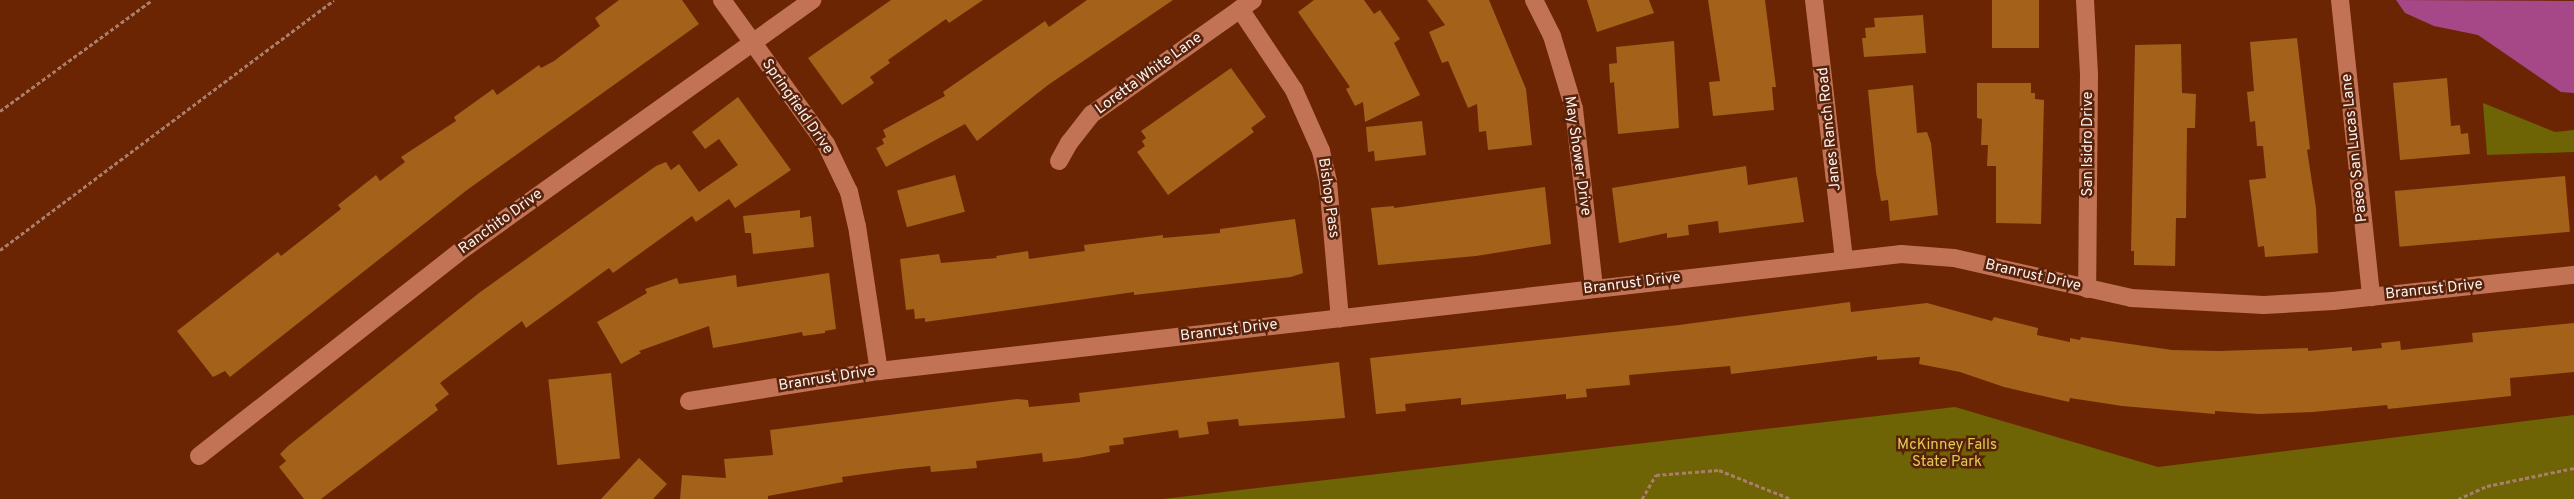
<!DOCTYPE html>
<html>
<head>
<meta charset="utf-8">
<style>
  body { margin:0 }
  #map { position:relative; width:2574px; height:499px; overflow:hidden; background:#6b2503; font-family:Overpass,sans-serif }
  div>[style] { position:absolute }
  .green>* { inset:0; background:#6e6305 }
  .water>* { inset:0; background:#a64787 }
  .building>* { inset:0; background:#a3611a; transform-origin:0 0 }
  .path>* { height:3px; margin-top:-1.5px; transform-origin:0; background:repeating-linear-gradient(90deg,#aa7e6a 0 4px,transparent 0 6.5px) }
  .minor>* { height:18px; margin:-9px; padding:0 9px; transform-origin:9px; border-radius:9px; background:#c27355 }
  span { translate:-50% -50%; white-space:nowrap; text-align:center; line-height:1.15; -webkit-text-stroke:5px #58220a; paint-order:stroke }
  .street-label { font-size:15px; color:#faf1ee }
  .park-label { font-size:15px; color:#ddcd54 }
</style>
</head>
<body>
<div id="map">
  <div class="green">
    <div style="clip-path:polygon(2483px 103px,2555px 132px,2574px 130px,2574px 152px,2487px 155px)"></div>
    <div style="clip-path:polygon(1955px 407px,2158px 467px,2574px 415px,2574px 499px,1163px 499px)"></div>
  </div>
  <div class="water">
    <div style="clip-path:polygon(2396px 0,2574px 1px,2574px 93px,2561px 92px,2478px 35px,2434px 26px,2405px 13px)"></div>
  </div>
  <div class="building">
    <div style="clip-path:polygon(619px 0,682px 0,699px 24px,467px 190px,230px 377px,225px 371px,213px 377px,177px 331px,278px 252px,281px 256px,308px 235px,341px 209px,338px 205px,376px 175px,380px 181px,405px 162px,401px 157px,456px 121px,454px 117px,493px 89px,497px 95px,539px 65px,541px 68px,554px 61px,600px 26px,595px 18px)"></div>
    <div style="clip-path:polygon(891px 0,983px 0,949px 23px,946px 19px,888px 60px,890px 63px,870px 77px,874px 83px,842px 105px,808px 58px)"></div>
    <div style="clip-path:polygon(1087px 0,1173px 0,1048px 85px,977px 141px,965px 124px,886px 167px,876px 148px,884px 144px,882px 139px,886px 137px,883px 130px,945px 96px,943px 92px,1045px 21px,1049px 27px)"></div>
    <div style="clip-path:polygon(1314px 0,1364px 0,1374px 14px,1380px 10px,1400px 39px,1394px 43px,1420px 95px,1365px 122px,1363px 102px,1355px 106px,1346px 89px,1350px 87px,1298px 12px)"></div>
    <div style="clip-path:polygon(1427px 0,1489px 0,1526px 89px,1532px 145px,1488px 150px,1486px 131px,1479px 132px,1477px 104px,1468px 108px,1448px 61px,1442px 63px,1429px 32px,1445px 25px)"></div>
    <div style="clip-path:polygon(1587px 0,1649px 0,1654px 13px,1597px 32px)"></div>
    <div style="clip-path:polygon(1708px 0,1765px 0,1776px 87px,1772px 87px,1774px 110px,1713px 116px,1709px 82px,1720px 81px)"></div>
    <div style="left:1992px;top:0;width:47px;height:48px"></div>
    <div style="clip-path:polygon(1923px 15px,1926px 53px,1864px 57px,1862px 38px,1866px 38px,1865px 28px,1875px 27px,1874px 18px)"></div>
    <div style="clip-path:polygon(2297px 38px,2310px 149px,2307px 150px,2316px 208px,2318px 253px,2265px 257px,2264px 246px,2258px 247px,2249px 180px,2266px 178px,2263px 146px,2257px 146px,2255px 121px,2250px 122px,2247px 92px,2254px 91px,2250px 42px)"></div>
    <div style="clip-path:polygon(1674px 41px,1679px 128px,1618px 134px,1614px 82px,1610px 83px,1609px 64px,1617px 63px,1616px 47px)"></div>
    <div style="clip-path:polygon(2181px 44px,2182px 93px,2196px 94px,2195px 128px,2187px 128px,2186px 218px,2176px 218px,2175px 266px,2134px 265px,2134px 251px,2131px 251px,2135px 45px)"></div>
    <div style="clip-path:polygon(1231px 68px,1266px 117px,1251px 128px,1254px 132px,1168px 195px,1137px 152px,1145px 146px,1142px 141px,1146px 138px,1141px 131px)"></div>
    <div style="clip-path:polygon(2447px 78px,2451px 126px,2460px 125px,2461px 134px,2468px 133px,2470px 154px,2400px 160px,2393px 83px)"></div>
    <div style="clip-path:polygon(1977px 83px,2031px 83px,2031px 93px,2035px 93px,2035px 99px,2044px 100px,2041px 224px,1996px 223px,1996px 166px,1987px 166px,1988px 145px,1981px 145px,1982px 119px,1977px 118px)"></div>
    <div style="clip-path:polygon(1913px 85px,1917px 133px,1927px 132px,1931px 143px,1938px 215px,1890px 221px,1888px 200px,1881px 201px,1876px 172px,1868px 90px)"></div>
    <div style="clip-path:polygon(738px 97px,791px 170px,735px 208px,729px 199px,696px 222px,692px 216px,613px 273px,609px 268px,526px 328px,522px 321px,440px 383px,449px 394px,435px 405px,438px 410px,321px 499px,304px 499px,279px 467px,286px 461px,280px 454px,288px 446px,479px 293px,656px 166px,666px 162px,671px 170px,679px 164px,699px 192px,738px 165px,719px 139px,705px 149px,692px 132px)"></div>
    <div style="clip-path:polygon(1422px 121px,1426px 155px,1375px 161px,1374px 151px,1368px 152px,1366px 127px)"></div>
    <div style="clip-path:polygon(1746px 166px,1748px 185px,1797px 177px,1804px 222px,1719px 233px,1718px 221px,1688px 225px,1689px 235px,1667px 238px,1667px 233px,1619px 243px,1612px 188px)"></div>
    <div style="left:955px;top:175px;width:38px;height:60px;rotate:75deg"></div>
    <div style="left:2565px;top:176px;width:56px;height:171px;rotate:85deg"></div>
    <div style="clip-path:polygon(1545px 187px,1551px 244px,1476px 256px,1378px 265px,1371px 208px,1394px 206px,1394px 208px)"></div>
    <div style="clip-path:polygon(800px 210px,800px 218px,811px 216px,814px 247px,753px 254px,751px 233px,745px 233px,743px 216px)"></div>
    <div style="clip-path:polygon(1295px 219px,1303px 273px,1291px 277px,1134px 295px,1134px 292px,925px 322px,925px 318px,915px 319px,914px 309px,906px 310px,900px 259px,939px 254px,941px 263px,997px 258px,996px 256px,1028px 251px,1029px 259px,1085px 251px,1084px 245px,1163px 235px,1163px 238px,1220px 233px,1220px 229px)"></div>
    <div style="clip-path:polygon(829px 273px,836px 329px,825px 331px,825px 333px,803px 336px,802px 332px,713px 348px,709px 326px,639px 351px,641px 353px,621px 364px,597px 322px,647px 293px,645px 289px,677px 278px,679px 284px,736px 275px,737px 287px)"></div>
    <div style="clip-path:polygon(1850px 302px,1851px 312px,1927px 303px,1992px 321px,1994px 317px,2038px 328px,2037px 335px,2070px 342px,2070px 338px,2080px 340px,2081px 337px,2172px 350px,2219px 351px,2308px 348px,2308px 351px,2352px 347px,2352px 351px,2382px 348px,2381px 343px,2400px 341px,2401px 350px,2473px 342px,2472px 333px,2574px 323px,2574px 372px,2510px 378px,2511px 396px,2388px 409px,2387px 405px,2313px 412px,2258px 414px,2215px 411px,2215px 414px,2122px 406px,2070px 398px,2069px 402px,2004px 387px,1960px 372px,1919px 364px,1920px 357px,1877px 360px,1877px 356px,1731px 374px,1730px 366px,1629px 375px,1630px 385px,1586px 389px,1587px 397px,1566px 399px,1566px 394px,1461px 405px,1461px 398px,1405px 404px,1406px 411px,1376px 414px,1370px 358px,1679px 325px)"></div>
    <div style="clip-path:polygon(1339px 362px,1345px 418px,1239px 426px,1238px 419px,1207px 422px,1209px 434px,1179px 438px,1178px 430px,1123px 438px,1124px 444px,1109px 446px,1110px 452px,1078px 458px,1043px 462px,1042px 453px,976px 461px,977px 468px,931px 472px,930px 466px,900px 469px,842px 477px,843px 482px,768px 496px,768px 499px,680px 499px,682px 475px,726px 478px,724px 459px,773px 455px,770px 430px,1017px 399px,1028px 400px,1029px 407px,1080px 402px,1079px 393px)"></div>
    <div style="left:611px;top:373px;width:86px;height:63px;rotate:84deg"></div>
    <div style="clip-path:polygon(639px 458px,667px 484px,653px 499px,601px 499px)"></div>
  </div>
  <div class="path">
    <div style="left:0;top:111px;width:188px;rotate:-36.1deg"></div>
    <div style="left:0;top:250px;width:417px;rotate:-36.8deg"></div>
    <div style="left:1642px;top:499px;width:28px;rotate:-60deg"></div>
    <div style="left:1656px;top:475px;width:63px;rotate:-4.5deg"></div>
    <div style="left:1719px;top:470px;width:78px;rotate:21.9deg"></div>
    <div style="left:2458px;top:499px;width:32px;rotate:-24deg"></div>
    <div style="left:2487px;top:486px;width:89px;rotate:-11.7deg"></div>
  </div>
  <div class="minor">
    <div style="left:722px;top:0;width:178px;rotate:54.2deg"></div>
    <div style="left:826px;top:144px;width:53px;rotate:64.4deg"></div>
    <div style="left:849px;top:192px;width:35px;rotate:77deg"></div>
    <div style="left:857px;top:226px;width:147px;rotate:81.4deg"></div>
    <div style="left:1534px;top:0;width:40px;rotate:63.4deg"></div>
    <div style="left:1552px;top:36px;width:76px;rotate:73.2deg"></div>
    <div style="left:1574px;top:109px;width:180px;rotate:83.6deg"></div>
    <div style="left:1814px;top:0;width:261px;rotate:83.4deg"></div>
    <div style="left:2085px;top:0;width:75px;rotate:86.9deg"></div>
    <div style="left:2089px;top:75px;width:214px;rotate:90.5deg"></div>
    <div style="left:2340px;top:0;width:299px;rotate:84deg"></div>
    <div style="left:1240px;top:9px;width:97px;rotate:56.3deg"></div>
    <div style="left:1294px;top:90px;width:67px;rotate:66.1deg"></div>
    <div style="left:1321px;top:151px;width:32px;rotate:77deg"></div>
    <div style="left:1328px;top:182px;width:137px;rotate:85deg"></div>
    <div style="left:1059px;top:161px;width:21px;rotate:-61deg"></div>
    <div style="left:1069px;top:143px;width:37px;rotate:-52deg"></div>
    <div style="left:1092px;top:114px;width:197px;rotate:-35.3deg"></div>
    <div style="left:689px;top:401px;width:192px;rotate:-9deg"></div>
    <div style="left:879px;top:371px;width:1029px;rotate:-6.53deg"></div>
    <div style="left:1901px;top:254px;width:53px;rotate:4.3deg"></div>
    <div style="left:1954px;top:258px;width:181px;rotate:12.7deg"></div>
    <div style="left:2131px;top:298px;width:133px;rotate:3deg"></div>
    <div style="left:2264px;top:305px;width:69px;rotate:-3.3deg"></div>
    <div style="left:2333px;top:301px;width:242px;rotate:-6.2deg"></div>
    <div style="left:199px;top:456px;width:330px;rotate:-38.1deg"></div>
    <div style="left:459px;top:252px;width:434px;rotate:-35.5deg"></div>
  </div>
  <div class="street-label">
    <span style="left:1149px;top:74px;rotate:-36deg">Loretta White Lane</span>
    <span style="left:797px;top:107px;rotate:55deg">Springfield Drive</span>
    <span style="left:1830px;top:129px;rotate:-96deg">Janes Ranch Road</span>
    <span style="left:2089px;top:144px;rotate:-90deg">San Isidro Drive</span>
    <span style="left:2355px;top:148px;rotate:-96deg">Paseo San Lucas Lane</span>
    <span style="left:1577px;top:156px;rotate:82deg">May Shower Drive</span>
    <span style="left:1328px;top:198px;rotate:82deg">Bishop Pass</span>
    <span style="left:501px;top:222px;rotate:-36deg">Ranchito Drive</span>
    <span style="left:2033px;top:276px;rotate:13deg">Branrust Drive</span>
    <span style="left:1632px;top:284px;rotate:-7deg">Branrust Drive</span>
    <span style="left:2434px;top:290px;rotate:-6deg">Branrust Drive</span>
    <span style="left:1229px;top:331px;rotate:-7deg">Branrust Drive</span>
    <span style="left:827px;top:379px;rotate:-9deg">Branrust Drive</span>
  </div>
  <div class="park-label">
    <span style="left:1947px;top:454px">McKinney Falls<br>State Park</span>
  </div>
</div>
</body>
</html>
